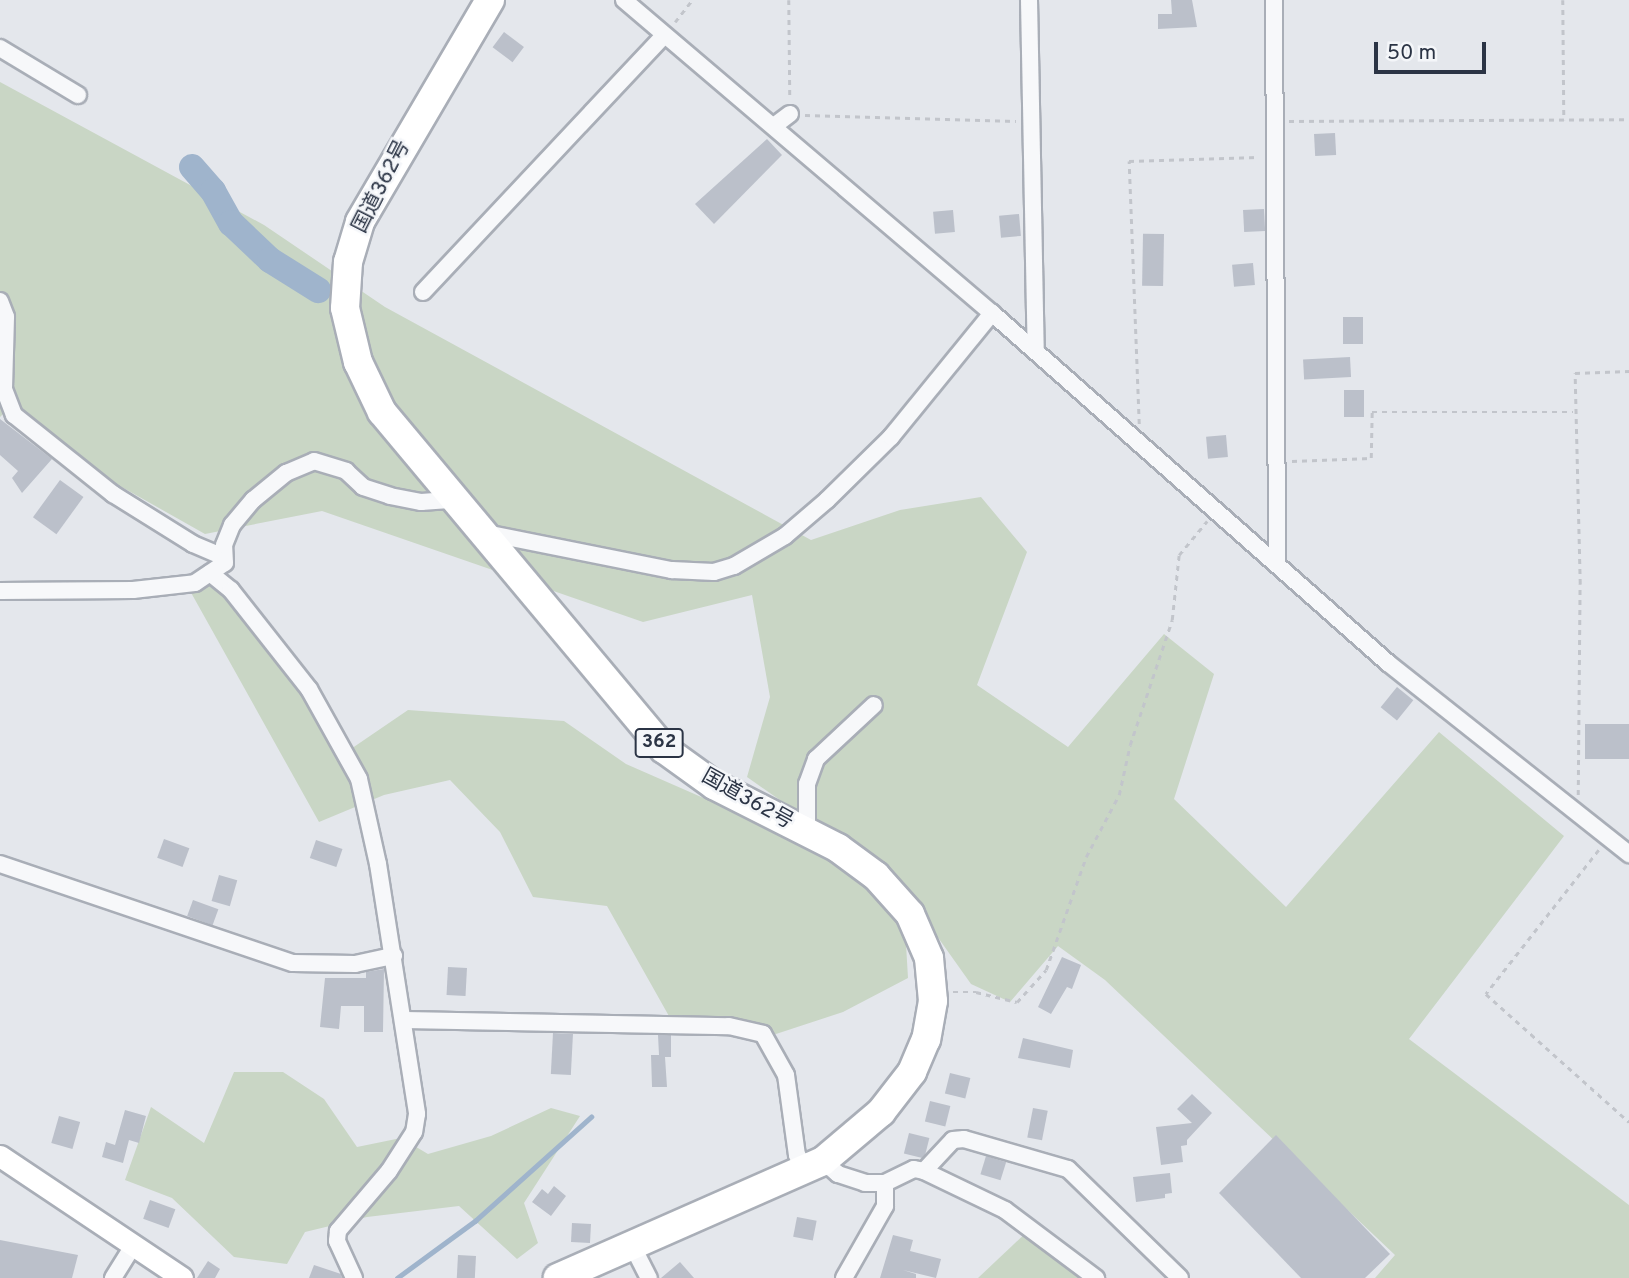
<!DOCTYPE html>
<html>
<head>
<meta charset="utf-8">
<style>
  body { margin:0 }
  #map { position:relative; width:1629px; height:1278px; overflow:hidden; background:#e4e7ec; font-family:Overpass,"Noto Sans JP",sans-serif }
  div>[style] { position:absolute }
  .green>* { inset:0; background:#c9d6c5 }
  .stream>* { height:4.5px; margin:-2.25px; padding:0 2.25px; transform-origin:2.25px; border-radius:2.25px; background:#9fb4cc }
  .river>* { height:26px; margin:-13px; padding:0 13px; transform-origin:13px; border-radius:13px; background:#9fb4cc }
  .building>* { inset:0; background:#bbc0ca; transform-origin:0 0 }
  .path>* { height:2.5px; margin-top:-1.25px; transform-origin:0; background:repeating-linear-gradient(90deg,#c2c5cb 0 5px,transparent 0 10px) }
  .roads { filter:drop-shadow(2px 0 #a9aeb7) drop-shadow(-2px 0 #a9aeb7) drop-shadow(0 2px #a9aeb7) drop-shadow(0 -2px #a9aeb7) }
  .street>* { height:16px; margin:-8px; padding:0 8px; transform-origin:8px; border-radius:8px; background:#f7f8fa }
  .secondary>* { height:21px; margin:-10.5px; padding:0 10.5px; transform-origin:10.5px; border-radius:10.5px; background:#fff }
  .highway>* { height:28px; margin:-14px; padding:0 14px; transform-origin:14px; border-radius:14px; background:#fff }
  span { translate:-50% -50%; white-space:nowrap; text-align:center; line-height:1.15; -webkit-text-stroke:5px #f4f6f9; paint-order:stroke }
  .shield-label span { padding:2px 5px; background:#f4f6f9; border:2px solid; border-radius:5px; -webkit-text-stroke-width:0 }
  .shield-label { font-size:19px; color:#2b3445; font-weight:700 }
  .street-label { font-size:21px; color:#2b3445 }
  .scale { position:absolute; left:1374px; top:42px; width:112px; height:32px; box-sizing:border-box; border:4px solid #2b3445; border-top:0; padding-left:9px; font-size:21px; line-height:24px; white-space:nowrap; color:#2b3445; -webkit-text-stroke:5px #f4f6f9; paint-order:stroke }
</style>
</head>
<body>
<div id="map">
  <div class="green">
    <div style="clip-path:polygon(0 82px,264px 225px,385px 307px,811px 540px,900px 510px,981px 497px,1027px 552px,977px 685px,1068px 747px,1164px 634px,1214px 674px,1174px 799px,1286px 907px,1439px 732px,1564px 836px,1409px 1039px,1629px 1205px,1629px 1278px,1375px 1278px,1395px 1255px,1105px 980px,1058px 946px,1010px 1002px,971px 984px,900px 884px,747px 777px,770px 697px,752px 595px,643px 622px,322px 511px,205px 534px,88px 468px,13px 404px,0 417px)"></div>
    <div style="clip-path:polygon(208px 584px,248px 610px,345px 753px,408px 710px,564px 721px,626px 764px,790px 836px,862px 880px,905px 927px,908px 978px,843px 1012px,776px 1034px,674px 1025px,607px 906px,533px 897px,500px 832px,450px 780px,384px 795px,319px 822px,189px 589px)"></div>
    <div style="clip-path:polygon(234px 1072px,283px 1072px,324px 1099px,357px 1147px,401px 1138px,428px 1154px,491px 1136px,551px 1108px,580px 1116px,524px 1203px,538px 1243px,517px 1259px,459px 1206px,367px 1217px,305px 1232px,287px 1264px,234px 1257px,172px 1198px,125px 1180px,151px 1107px,204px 1143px)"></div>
    <div style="clip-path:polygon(1030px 1229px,1086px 1278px,978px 1278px)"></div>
  </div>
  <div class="stream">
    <div style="left:397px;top:1278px;width:97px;rotate:-36.2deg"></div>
    <div style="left:475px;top:1221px;width:156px;rotate:-41.9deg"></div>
  </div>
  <div class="river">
    <div style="left:192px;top:167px;width:32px;rotate:49deg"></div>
    <div style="left:213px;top:191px;width:37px;rotate:61deg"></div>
    <div style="left:231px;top:223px;width:54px;rotate:43.5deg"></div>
    <div style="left:270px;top:260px;width:57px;rotate:32deg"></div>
  </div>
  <div class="building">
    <div style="clip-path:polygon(1171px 0,1192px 0,1197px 27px,1158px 29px,1158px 14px,1172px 14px)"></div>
    <div style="left:504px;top:32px;width:25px;height:19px;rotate:37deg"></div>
    <div style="left:1335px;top:133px;width:22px;height:21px;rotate:87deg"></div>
    <div style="clip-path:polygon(767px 139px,782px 155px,714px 224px,695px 204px)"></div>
    <div style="left:1264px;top:209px;width:22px;height:21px;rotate:87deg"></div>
    <div style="left:953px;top:210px;width:22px;height:20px;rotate:85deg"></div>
    <div style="left:1019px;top:214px;width:22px;height:20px;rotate:85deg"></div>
    <div style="left:1164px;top:234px;width:52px;height:21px;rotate:91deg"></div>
    <div style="left:1253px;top:263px;width:22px;height:21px;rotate:85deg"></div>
    <div style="left:1343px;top:317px;width:20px;height:27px"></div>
    <div style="left:1350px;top:357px;width:20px;height:47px;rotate:87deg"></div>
    <div style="left:1364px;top:390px;width:27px;height:20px;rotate:90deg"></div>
    <div style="clip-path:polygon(0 419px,52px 459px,22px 493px,12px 478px,18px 471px,0 455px)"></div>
    <div style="left:1226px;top:435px;width:22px;height:20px;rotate:85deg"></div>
    <div style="left:60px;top:480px;width:29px;height:46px;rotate:36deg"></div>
    <div style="left:1397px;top:687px;width:21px;height:26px;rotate:39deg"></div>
    <div style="left:1629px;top:724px;width:35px;height:44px;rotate:90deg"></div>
    <div style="left:164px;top:839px;width:27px;height:20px;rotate:20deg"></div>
    <div style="left:316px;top:840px;width:28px;height:19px;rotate:19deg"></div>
    <div style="left:219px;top:875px;width:19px;height:27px;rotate:16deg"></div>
    <div style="left:193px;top:900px;width:27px;height:17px;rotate:20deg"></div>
    <div style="clip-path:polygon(1062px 957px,1081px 965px,1072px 989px,1067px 987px,1051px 1014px,1038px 1007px)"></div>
    <div style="left:448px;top:967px;width:19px;height:28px;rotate:3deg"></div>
    <div style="clip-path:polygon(384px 969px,383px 1032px,364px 1032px,364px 1006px,341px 1006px,339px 1029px,320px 1027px,325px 978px,366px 978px,366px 972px)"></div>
    <div style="left:553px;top:1033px;width:20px;height:41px;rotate:3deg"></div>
    <div style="clip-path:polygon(658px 1035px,671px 1035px,671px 1057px,665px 1057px,667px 1087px,652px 1087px,651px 1055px,659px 1055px)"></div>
    <div style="clip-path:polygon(1023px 1038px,1073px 1050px,1070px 1068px,1018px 1058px)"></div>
    <div style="left:950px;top:1073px;width:21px;height:21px;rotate:14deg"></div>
    <div style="clip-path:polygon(1192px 1094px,1212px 1113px,1187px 1140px,1187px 1145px,1181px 1146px,1183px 1162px,1161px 1165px,1156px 1127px,1192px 1123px,1177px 1109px)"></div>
    <div style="left:930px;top:1101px;width:21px;height:21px;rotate:14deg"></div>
    <div style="left:1033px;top:1108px;width:15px;height:30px;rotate:11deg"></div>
    <div style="clip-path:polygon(125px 1110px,146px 1116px,139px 1143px,129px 1140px,123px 1163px,102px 1157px,106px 1142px,115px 1145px)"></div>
    <div style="left:59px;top:1116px;width:22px;height:28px;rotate:16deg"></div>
    <div style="left:909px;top:1133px;width:21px;height:21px;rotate:14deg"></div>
    <div style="clip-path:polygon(1276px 1135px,1390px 1254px,1365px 1278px,1301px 1278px,1219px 1193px)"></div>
    <div style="left:986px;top:1156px;width:21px;height:19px;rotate:17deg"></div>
    <div style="clip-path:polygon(1170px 1173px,1172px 1193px,1165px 1194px,1165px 1198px,1136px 1202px,1133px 1177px)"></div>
    <div style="clip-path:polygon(554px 1186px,566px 1196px,551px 1216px,532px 1202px,542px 1189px,548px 1194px)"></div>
    <div style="left:150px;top:1200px;width:27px;height:20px;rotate:20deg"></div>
    <div style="left:797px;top:1217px;width:20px;height:20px;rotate:11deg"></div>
    <div style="left:572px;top:1223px;width:19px;height:19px;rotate:3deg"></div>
    <div style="clip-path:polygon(893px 1235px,913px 1240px,910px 1251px,941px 1259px,936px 1278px,903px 1270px,916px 1274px,916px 1278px,880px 1278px)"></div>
    <div style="clip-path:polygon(0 1240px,78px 1255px,72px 1278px,0 1278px)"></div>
    <div style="left:458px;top:1255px;width:18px;height:23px;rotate:3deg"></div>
    <div style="clip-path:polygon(208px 1261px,220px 1269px,215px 1278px,197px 1278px)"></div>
    <div style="clip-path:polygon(680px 1262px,694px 1278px,661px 1278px)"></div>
    <div style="clip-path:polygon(314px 1265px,341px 1274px,342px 1278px,309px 1278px)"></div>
  </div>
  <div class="path">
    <div style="left:789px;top:0;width:98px;rotate:89.4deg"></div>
    <div style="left:1563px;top:0;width:120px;rotate:89.5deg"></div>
    <div style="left:675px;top:22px;width:28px;rotate:-52deg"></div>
    <div style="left:805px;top:115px;width:211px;rotate:1.6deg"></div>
    <div style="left:1289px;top:121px;width:340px;rotate:-0.3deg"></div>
    <div style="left:1139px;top:424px;width:263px;rotate:-92.2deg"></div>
    <div style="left:1129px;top:161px;width:129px;rotate:-1.8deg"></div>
    <div style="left:1292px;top:461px;width:79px;rotate:-2.2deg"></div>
    <div style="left:1371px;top:458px;width:46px;rotate:-88.8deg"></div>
    <div style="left:1372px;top:412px;width:201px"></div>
    <div style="left:1578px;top:795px;width:211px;rotate:-89.5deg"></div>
    <div style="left:1580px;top:584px;width:211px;rotate:-91.4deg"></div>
    <div style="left:1575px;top:373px;width:54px;rotate:-2.1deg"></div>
    <div style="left:1599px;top:850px;width:183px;rotate:128.1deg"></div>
    <div style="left:1486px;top:994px;width:192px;rotate:41.8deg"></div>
    <div style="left:953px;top:992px;width:23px"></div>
    <div style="left:976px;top:992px;width:42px;rotate:13.7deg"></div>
    <div style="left:1017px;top:1002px;width:43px;rotate:-47.8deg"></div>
    <div style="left:1046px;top:970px;width:120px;rotate:-70.5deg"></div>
    <div style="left:1086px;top:857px;width:70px;rotate:-62deg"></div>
    <div style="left:1119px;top:795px;width:51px;rotate:-77.6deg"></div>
    <div style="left:1130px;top:745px;width:132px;rotate:-71.4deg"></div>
    <div style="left:1172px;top:620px;width:65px;rotate:-83.9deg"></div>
    <div style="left:1179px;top:555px;width:44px;rotate:-50.5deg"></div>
  </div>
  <div class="roads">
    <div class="street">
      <div style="left:624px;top:0;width:483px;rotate:40.4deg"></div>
      <div style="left:992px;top:313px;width:529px;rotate:41.47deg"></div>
      <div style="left:1388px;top:663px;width:308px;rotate:38.4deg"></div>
      <div style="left:1029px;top:0;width:351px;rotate:88.9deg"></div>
      <div style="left:1274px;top:0;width:563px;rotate:89.69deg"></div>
      <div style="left:0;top:48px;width:91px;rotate:31.1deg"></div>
      <div style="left:774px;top:126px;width:20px;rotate:-37deg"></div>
      <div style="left:423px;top:292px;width:352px;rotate:-46.8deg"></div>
      <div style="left:0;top:301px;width:17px;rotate:69deg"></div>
      <div style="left:6px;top:317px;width:72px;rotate:91.6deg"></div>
      <div style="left:4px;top:389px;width:28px;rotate:69deg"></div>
      <div style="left:14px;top:415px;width:127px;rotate:38.6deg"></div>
      <div style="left:113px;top:494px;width:94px;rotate:32deg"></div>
      <div style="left:193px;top:544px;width:33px;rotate:23deg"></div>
      <div style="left:486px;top:533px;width:190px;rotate:11.3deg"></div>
      <div style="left:672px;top:570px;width:42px;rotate:2.7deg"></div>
      <div style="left:714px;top:572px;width:21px;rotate:-17deg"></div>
      <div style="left:734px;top:566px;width:59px;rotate:-30.5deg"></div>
      <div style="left:785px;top:536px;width:55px;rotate:-40.6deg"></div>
      <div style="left:827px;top:500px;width:90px;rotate:-44.5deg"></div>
      <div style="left:891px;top:437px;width:160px;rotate:-50.8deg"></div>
      <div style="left:210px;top:573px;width:27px;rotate:39deg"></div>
      <div style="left:231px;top:590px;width:126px;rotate:51.8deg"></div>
      <div style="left:309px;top:689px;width:103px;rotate:60.9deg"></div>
      <div style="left:359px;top:779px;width:87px;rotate:77.4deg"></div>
      <div style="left:378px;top:864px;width:253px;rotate:81.1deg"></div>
      <div style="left:417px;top:1114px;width:18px;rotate:99deg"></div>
      <div style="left:414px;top:1132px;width:46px;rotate:122.7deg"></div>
      <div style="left:389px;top:1171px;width:79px;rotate:130.4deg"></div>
      <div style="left:338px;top:1231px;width:10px;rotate:96deg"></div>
      <div style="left:337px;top:1241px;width:41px;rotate:65.3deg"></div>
      <div style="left:0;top:591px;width:133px;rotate:-0.4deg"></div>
      <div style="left:133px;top:590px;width:62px;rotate:-6.4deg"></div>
      <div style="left:195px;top:583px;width:36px;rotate:-34deg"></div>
      <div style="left:225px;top:563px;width:18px;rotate:-93deg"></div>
      <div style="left:224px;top:545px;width:22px;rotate:-68deg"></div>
      <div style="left:232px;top:525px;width:33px;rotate:-50deg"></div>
      <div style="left:253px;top:500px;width:43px;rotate:-39.3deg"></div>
      <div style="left:286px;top:473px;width:30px;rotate:-23deg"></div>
      <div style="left:314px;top:461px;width:34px;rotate:17deg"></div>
      <div style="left:346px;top:471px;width:23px;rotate:43deg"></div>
      <div style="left:363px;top:487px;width:28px;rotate:18deg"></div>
      <div style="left:390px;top:496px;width:32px;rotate:11deg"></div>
      <div style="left:421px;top:502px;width:32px;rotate:-4deg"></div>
      <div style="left:807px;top:833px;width:49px;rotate:-90deg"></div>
      <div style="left:807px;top:784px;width:27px;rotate:-70deg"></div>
      <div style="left:816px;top:759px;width:79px;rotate:-43deg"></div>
      <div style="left:0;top:864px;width:309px;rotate:18.7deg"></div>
      <div style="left:293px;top:963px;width:62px;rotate:0.9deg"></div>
      <div style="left:355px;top:964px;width:40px;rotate:-12deg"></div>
      <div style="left:405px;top:1020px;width:324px;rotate:1.1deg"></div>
      <div style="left:729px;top:1026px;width:35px;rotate:13deg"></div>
      <div style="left:763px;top:1034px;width:47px;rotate:60.7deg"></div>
      <div style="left:786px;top:1075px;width:81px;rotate:82.2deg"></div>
      <div style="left:797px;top:1155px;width:18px;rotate:56deg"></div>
      <div style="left:823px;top:1161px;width:20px;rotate:41deg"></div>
      <div style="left:838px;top:1174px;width:28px;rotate:18deg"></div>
      <div style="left:865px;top:1183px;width:20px"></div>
      <div style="left:885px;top:1183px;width:32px;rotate:-26deg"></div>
      <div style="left:914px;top:1169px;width:10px;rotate:11deg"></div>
      <div style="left:924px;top:1171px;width:90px;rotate:25.7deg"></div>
      <div style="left:1005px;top:1210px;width:114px;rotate:36.8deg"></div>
      <div style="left:924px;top:1171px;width:42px;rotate:-46.9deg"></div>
      <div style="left:953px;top:1140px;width:11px;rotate:-5deg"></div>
      <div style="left:964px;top:1139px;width:108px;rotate:16.1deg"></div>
      <div style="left:1068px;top:1169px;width:156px;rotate:44.2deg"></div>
      <div style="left:632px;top:1245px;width:37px;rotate:63deg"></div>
      <div style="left:113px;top:1278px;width:40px;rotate:-58deg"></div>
      <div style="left:844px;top:1278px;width:83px;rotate:-60.3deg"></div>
      <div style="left:885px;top:1206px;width:23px;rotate:-90deg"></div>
    </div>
    <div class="secondary">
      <div style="left:0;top:1156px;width:219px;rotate:33.8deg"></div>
    </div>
    <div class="highway">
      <div style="left:490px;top:0;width:257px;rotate:120.4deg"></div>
      <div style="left:360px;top:222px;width:42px;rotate:106.7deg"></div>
      <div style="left:348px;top:262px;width:46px;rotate:93.7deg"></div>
      <div style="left:345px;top:308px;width:56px;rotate:76.5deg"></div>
      <div style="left:358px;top:362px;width:55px;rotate:64.4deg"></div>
      <div style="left:382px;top:412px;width:439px;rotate:50.1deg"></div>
      <div style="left:664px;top:749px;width:62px;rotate:35.8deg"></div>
      <div style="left:714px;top:785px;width:139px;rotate:26.9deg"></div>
      <div style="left:838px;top:848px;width:47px;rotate:36.4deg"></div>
      <div style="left:876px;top:876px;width:51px;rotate:48.2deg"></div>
      <div style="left:910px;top:914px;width:48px;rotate:66.6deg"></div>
      <div style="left:929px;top:958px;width:43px;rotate:84.7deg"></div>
      <div style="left:933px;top:1001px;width:39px;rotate:100deg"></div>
      <div style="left:926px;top:1039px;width:36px;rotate:113deg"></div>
      <div style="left:912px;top:1072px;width:51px;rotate:127.8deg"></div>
      <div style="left:881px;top:1112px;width:76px;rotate:139.8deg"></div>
      <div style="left:823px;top:1161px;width:290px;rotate:156.2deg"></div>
    </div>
  </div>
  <div class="shield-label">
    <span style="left:659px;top:743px">362</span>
  </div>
  <div class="street-label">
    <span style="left:382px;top:187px;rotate:-63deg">国道362号</span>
    <span style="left:747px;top:800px;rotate:29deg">国道362号</span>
  </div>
  <div class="scale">50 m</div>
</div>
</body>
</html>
